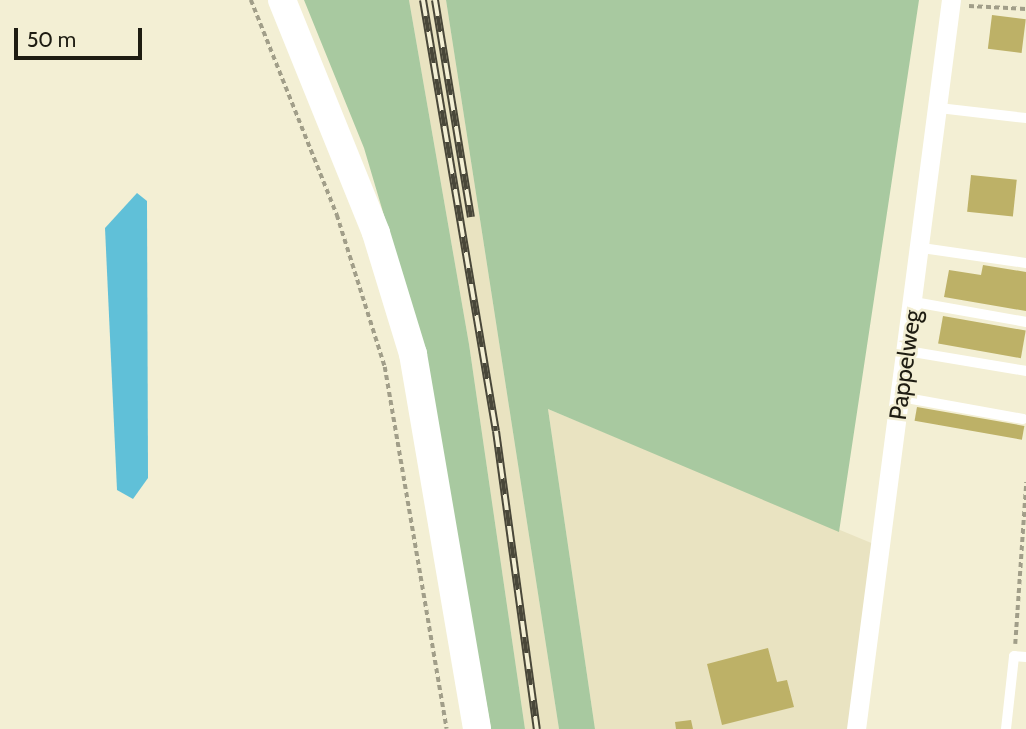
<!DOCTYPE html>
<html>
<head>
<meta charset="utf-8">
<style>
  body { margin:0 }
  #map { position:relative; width:1026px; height:729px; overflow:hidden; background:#f3efd4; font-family:Cabin,sans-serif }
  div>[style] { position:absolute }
  .built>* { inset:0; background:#e9e3c1 }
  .green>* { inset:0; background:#a8c9a0 }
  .water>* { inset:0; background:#60c0d8 }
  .building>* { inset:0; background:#bdb167; transform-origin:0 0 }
  .path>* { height:3.5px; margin-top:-1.75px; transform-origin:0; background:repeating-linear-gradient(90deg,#a19e89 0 5px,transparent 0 8.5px) }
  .service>* { height:10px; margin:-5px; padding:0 5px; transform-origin:5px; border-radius:5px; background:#fff }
  .minor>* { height:19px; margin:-9.5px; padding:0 9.5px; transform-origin:9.5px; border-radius:9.5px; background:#fff }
  .secondary>* { height:28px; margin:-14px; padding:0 14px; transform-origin:14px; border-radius:14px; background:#fff }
  .rail>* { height:8px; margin-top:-4px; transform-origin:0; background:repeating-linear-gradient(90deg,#f3efd4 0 16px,#494739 0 32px); box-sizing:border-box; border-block:2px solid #494739 }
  span { translate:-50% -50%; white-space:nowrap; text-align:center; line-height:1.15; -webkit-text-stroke:5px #f3efd4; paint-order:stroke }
  .street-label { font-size:24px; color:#1e1c12 }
  .scale { position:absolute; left:14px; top:28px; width:128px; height:32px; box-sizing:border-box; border:4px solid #1e1c12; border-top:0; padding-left:9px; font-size:21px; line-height:24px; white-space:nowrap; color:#1e1c12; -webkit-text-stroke:5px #f3efd4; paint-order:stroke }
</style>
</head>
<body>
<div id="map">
  <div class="built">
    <div style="clip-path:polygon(409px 0,446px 0,559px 729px,525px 729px,469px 344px)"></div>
    <div style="clip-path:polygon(548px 409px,881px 547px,856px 729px,595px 729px)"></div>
  </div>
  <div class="green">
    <div style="clip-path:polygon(304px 0,409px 0,469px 344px,525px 729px,491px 729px,423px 347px,364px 148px)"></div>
    <div style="clip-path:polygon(446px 0,919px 0,839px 532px,548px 409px,595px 729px,559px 729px)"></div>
  </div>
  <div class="water">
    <div style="clip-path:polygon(137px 193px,147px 201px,148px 478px,133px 499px,117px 490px,105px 228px)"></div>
  </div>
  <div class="building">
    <div style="left:992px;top:15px;width:34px;height:34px;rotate:7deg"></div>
    <div style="left:971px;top:175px;width:46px;height:37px;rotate:6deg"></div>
    <div style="clip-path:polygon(983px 265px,1026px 272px,1026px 311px,944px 297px,949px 270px,981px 275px)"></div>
    <div style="left:943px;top:316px;width:84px;height:28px;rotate:10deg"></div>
    <div style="left:917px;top:407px;width:109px;height:14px;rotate:10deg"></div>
    <div style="clip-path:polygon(768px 648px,777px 682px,787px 680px,794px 707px,722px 725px,707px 664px)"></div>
    <div style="clip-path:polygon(691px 720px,693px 729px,676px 729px,675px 722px)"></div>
  </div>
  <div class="path">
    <div style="left:251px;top:0;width:232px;rotate:68.2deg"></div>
    <div style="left:337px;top:215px;width:159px;rotate:72.5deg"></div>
    <div style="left:385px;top:367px;width:367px;rotate:80.3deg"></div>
    <div style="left:969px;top:6px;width:57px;rotate:3deg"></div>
    <div style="left:1015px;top:644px;width:162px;rotate:-86.1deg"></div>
  </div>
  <div class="service">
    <div style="left:939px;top:108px;width:88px;rotate:6.6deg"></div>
    <div style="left:922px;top:248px;width:105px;rotate:8.2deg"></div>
    <div style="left:914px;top:302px;width:114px;rotate:10.1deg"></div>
    <div style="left:907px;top:351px;width:121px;rotate:9.5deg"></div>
    <div style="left:901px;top:397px;width:124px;rotate:10.2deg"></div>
    <div style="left:1006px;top:729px;width:73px;rotate:-83.7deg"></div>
    <div style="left:1014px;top:656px;width:12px;rotate:5deg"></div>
  </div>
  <div class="minor">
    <div style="left:856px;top:729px;width:735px;rotate:-82.58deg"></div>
  </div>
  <div class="secondary">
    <div style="left:282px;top:0;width:251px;rotate:68deg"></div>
    <div style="left:376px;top:233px;width:127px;rotate:73deg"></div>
    <div style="left:413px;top:354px;width:380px;rotate:80.3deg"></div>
  </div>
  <div class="rail">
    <div style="left:423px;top:0;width:437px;rotate:80.4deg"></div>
    <div style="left:496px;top:431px;width:301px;rotate:82.2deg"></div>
    <div style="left:435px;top:0;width:220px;rotate:80.6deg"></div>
  </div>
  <div class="street-label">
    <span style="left:905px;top:365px;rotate:-82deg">Pappelweg</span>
  </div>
  <div class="scale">50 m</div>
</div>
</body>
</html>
